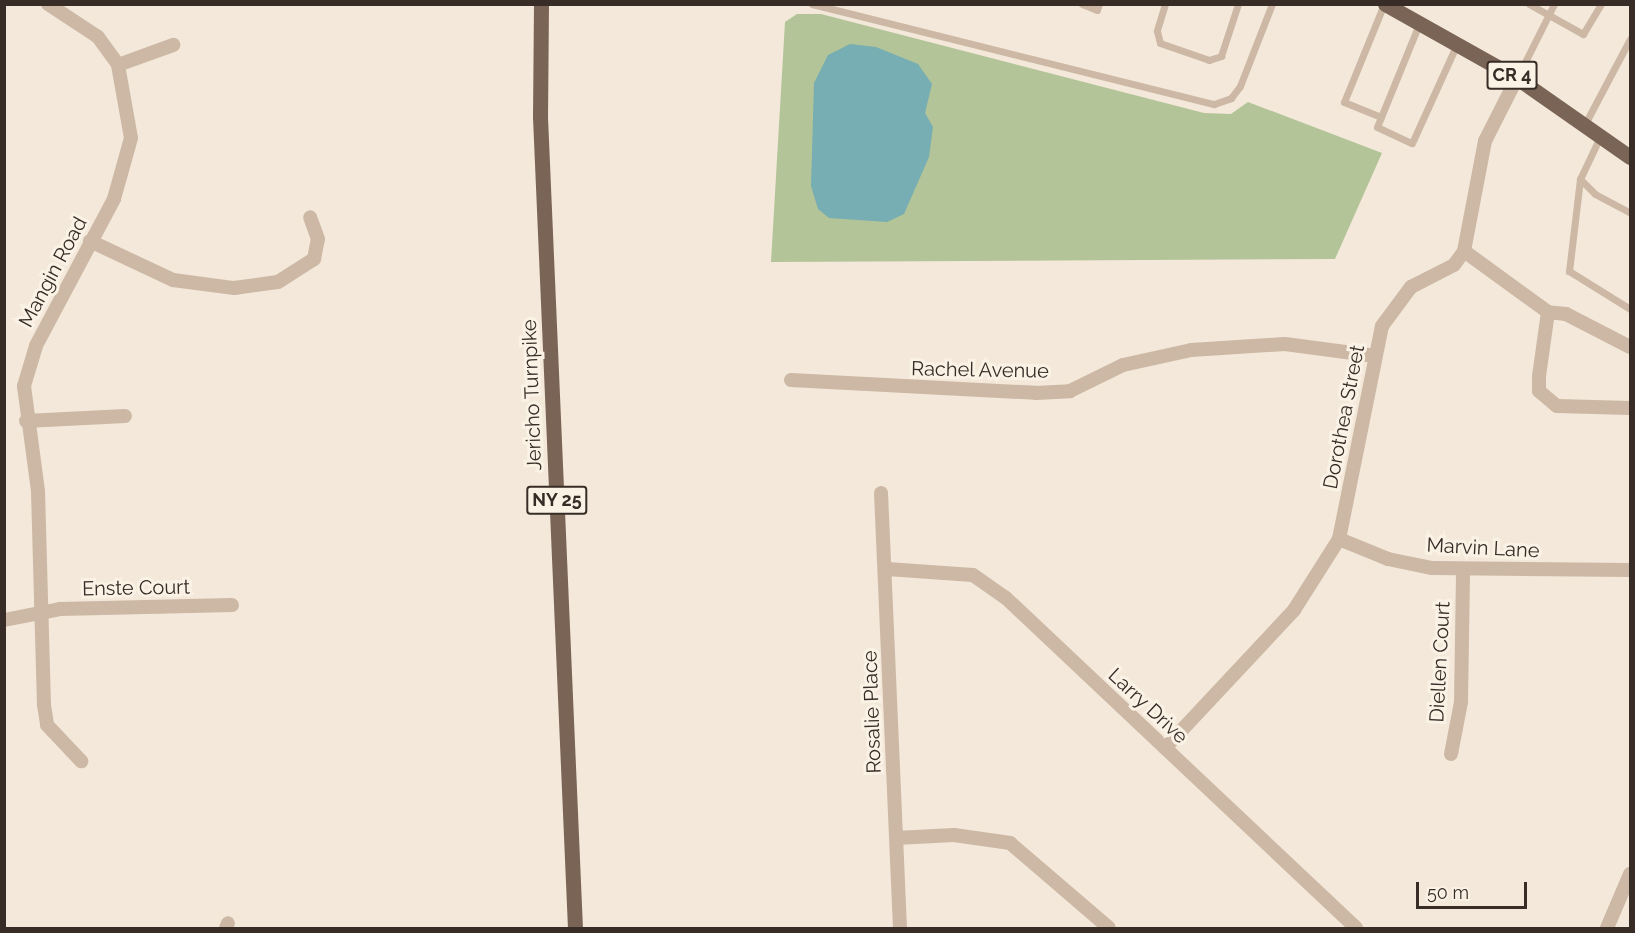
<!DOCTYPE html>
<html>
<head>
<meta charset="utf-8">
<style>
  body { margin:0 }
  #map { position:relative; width:1635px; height:933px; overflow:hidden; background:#f3e8d9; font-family:Raleway,sans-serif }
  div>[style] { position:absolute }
  .green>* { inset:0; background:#b3c498 }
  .water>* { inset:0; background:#76aeb3 }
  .lane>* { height:7px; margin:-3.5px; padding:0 3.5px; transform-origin:3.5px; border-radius:3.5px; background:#ccb8a4 }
  .street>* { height:14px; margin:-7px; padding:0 7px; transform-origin:7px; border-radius:7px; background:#ccb8a4 }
  .primary>* { height:15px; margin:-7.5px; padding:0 7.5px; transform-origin:7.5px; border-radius:7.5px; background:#7a6456 }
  span { translate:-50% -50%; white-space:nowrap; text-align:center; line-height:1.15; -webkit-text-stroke:6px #fbf2e6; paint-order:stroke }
  .shield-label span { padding:2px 4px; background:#fbf2e6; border:2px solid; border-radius:4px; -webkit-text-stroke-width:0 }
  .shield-label { font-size:18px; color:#372c26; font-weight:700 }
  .street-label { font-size:20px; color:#372c26 }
  .frame { position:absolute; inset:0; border:6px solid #372c26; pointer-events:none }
  .scale { position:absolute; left:1416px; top:882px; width:111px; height:27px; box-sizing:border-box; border:3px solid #372c26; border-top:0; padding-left:8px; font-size:18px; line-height:21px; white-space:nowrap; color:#372c26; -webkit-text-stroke:4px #fbf2e6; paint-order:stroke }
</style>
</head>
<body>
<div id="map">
  <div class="green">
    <div style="clip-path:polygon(797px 14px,821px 14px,1204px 113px,1231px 114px,1248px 102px,1382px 153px,1335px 259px,771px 262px,785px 22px)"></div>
  </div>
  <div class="water">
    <div style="clip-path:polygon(850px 44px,876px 47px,918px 64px,932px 84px,925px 113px,933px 127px,929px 157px,904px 214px,887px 222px,829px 218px,818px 209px,811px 186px,814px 83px,828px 55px)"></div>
  </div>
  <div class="lane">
    <div style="left:812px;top:4px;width:414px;rotate:14deg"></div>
    <div style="left:1214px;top:104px;width:18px;rotate:-19deg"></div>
    <div style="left:1231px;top:98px;width:15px;rotate:-53deg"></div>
    <div style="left:1240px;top:86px;width:88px;rotate:-68.7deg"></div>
    <div style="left:1082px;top:4px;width:16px;rotate:22deg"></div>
    <div style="left:1097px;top:10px;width:6px;rotate:-72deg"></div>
    <div style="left:1165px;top:4px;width:28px;rotate:107deg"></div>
    <div style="left:1157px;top:31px;width:12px;rotate:76deg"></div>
    <div style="left:1160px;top:43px;width:52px;rotate:19.1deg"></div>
    <div style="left:1209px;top:60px;width:13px;rotate:-18deg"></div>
    <div style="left:1221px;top:56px;width:55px;rotate:-71.9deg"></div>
    <div style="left:1529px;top:4px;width:62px;rotate:29.1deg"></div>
    <div style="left:1583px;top:34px;width:35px;rotate:-59deg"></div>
    <div style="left:1419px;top:24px;width:111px;rotate:112.2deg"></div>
    <div style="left:1377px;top:127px;width:38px;rotate:25deg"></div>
    <div style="left:1412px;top:143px;width:109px;rotate:-65.6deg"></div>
    <div style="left:1517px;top:78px;width:83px;rotate:-63.4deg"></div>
    <div style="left:1381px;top:117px;width:40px;rotate:-158deg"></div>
    <div style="left:1344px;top:102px;width:106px;rotate:-67.8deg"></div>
    <div style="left:1586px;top:122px;width:94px;rotate:-62.1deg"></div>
    <div style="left:1599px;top:139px;width:44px;rotate:115.4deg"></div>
    <div style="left:1580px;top:179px;width:21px;rotate:45deg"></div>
    <div style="left:1595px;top:194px;width:40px;rotate:28deg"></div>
    <div style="left:1580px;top:179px;width:93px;rotate:96.8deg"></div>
    <div style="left:1569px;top:271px;width:72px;rotate:31.9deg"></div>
  </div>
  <div class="street">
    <div style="left:48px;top:4px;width:60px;rotate:33.4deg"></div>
    <div style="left:98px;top:37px;width:34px;rotate:54deg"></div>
    <div style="left:118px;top:65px;width:74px;rotate:79.9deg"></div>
    <div style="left:131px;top:138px;width:63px;rotate:105.6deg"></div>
    <div style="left:114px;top:199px;width:166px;rotate:118deg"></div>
    <div style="left:36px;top:346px;width:42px;rotate:106.7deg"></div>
    <div style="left:24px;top:386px;width:106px;rotate:82.4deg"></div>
    <div style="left:38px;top:491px;width:214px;rotate:88.4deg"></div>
    <div style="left:44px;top:705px;width:20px;rotate:81deg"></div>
    <div style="left:47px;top:725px;width:50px;rotate:46.6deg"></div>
    <div style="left:118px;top:65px;width:59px;rotate:-20deg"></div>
    <div style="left:90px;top:241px;width:92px;rotate:25.2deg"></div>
    <div style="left:173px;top:280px;width:62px;rotate:7.5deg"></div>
    <div style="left:234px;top:288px;width:44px;rotate:-7.8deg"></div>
    <div style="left:278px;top:282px;width:43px;rotate:-32.6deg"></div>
    <div style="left:314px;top:259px;width:20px;rotate:-79deg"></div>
    <div style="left:318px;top:239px;width:23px;rotate:-110deg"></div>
    <div style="left:1464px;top:251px;width:104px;rotate:36deg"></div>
    <div style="left:1630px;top:347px;width:72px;rotate:-152.7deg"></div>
    <div style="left:1566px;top:314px;width:18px;rotate:-174deg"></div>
    <div style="left:1548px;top:312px;width:65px;rotate:98deg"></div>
    <div style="left:1539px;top:376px;width:15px;rotate:90deg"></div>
    <div style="left:1539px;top:391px;width:23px;rotate:40deg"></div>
    <div style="left:1557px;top:406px;width:73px;rotate:1.6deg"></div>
    <div style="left:791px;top:380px;width:245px;rotate:3deg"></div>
    <div style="left:1036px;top:393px;width:34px;rotate:-3deg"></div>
    <div style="left:1070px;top:391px;width:59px;rotate:-26.1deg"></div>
    <div style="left:1123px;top:365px;width:70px;rotate:-12.4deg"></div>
    <div style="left:1191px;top:350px;width:94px;rotate:-3.7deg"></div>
    <div style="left:1285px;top:344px;width:91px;rotate:7.6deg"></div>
    <div style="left:26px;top:421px;width:99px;rotate:-2.9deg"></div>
    <div style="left:881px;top:493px;width:435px;rotate:87.5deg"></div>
    <div style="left:1339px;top:539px;width:53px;rotate:22.2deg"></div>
    <div style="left:1388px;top:559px;width:45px;rotate:11.6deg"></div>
    <div style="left:1432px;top:568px;width:198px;rotate:0.6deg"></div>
    <div style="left:887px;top:569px;width:86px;rotate:4deg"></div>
    <div style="left:973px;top:575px;width:40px;rotate:34.9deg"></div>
    <div style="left:1006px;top:598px;width:481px;rotate:43.3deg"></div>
    <div style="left:4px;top:620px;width:57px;rotate:-11.1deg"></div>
    <div style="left:60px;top:609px;width:172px;rotate:-1.3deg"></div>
    <div style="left:1165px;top:748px;width:189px;rotate:-46.9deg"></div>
    <div style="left:1294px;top:610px;width:84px;rotate:-57.6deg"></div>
    <div style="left:1339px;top:539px;width:217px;rotate:-78.6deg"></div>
    <div style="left:1382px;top:326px;width:49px;rotate:-53.4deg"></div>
    <div style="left:1411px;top:287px;width:48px;rotate:-27.1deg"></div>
    <div style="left:1454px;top:265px;width:17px;rotate:-54deg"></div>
    <div style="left:1464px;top:251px;width:112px;rotate:-79.2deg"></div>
    <div style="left:1485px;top:141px;width:71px;rotate:-63.1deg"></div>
    <div style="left:1451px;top:754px;width:53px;rotate:-79.1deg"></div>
    <div style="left:1461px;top:702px;width:131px;rotate:-89.1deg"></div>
    <div style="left:896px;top:838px;width:58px;rotate:-3deg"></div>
    <div style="left:954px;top:835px;width:57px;rotate:8.1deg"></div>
    <div style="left:1010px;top:843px;width:130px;rotate:40.6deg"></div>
    <div style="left:226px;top:928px;width:5px;rotate:-68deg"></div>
    <div style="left:1607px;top:928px;width:59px;rotate:-66.9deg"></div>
  </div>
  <div class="primary">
    <div style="left:541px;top:4px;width:113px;rotate:90.5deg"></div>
    <div style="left:540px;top:117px;width:812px;rotate:87.53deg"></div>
    <div style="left:1385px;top:4px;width:151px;rotate:29.3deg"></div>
    <div style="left:1517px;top:78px;width:138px;rotate:35deg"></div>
  </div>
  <div class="shield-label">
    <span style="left:1512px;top:75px">CR 4</span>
    <span style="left:557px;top:500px">NY 25</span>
  </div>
  <div class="street-label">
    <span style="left:53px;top:272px;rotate:-62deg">Mangin Road</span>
    <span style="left:980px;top:370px;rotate:1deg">Rachel Avenue</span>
    <span style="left:532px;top:395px;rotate:-92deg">Jericho Turnpike</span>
    <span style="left:1344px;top:417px;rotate:-79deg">Dorothea Street</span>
    <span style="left:1483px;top:548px;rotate:3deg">Marvin Lane</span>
    <span style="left:136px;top:588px;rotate:-1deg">Enste Court</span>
    <span style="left:1440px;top:662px;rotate:-87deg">Diellen Court</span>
    <span style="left:1148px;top:706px;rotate:43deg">Larry Drive</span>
    <span style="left:872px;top:712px;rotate:-92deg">Rosalie Place</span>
  </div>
  <div class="frame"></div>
  <div class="scale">50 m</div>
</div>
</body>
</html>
